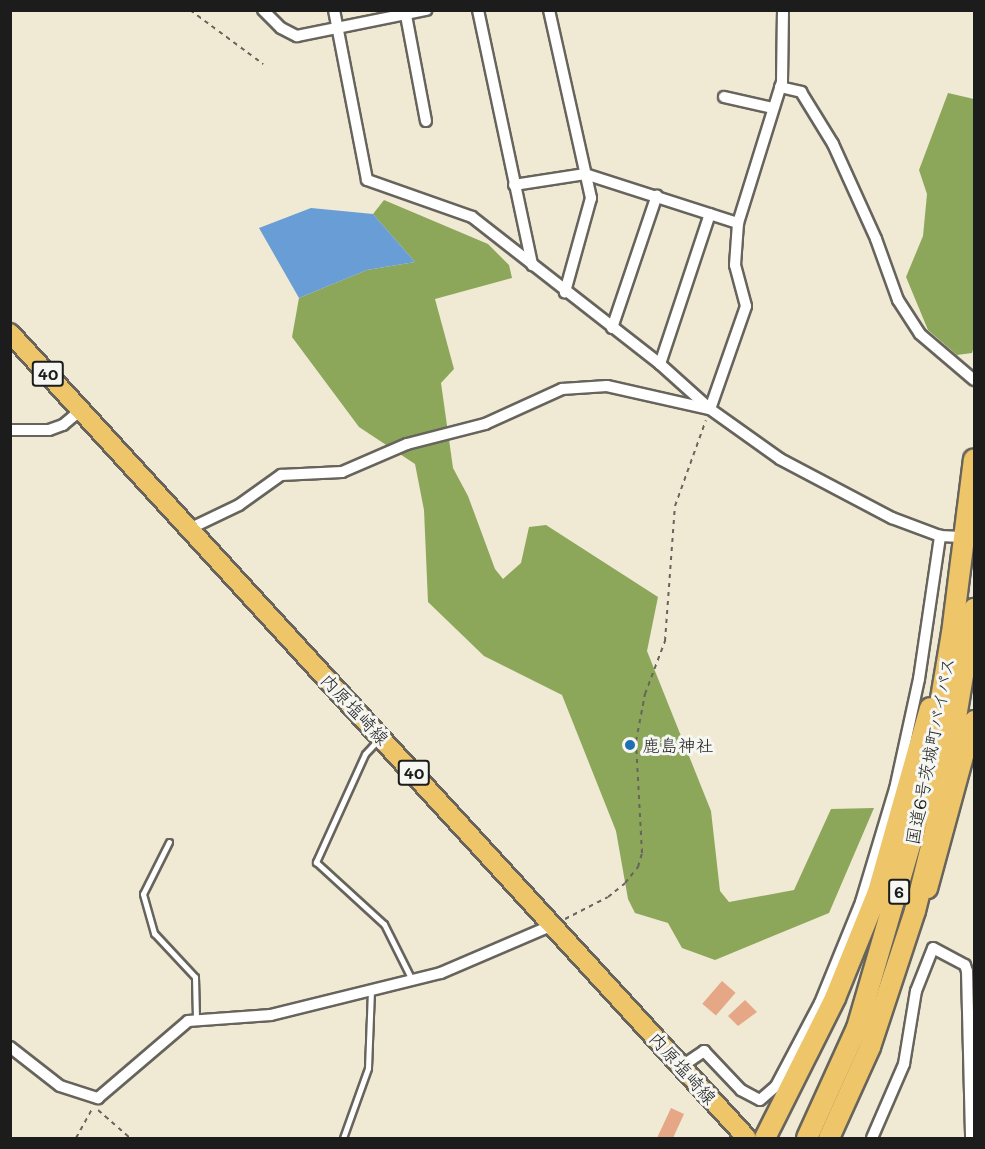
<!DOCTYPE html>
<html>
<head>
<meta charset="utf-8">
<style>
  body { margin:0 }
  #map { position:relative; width:985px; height:1149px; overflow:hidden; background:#f0e9d4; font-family:Mali,"Klee One",sans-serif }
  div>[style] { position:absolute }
  .forest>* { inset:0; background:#8ca75a }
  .water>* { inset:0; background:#699dd5 }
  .building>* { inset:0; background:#e5a785; transform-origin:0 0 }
  .path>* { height:2px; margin-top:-1px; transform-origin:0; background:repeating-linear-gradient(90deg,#66645c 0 4.5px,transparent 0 9px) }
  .roads { filter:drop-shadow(2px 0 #66645c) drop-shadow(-2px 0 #66645c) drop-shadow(0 2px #66645c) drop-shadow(0 -2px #66645c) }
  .lane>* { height:5px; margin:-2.5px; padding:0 2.5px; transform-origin:2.5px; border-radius:2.5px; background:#fff }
  .street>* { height:10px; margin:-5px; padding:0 5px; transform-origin:5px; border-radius:5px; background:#fff }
  .primary>* { height:18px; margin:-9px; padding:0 9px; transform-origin:9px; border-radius:9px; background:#eec569 }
  .highway>* { height:20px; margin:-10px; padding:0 10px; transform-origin:10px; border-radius:10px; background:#eec569 }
  .dots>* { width:16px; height:16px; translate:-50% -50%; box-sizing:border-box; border:3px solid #f6f6f2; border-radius:50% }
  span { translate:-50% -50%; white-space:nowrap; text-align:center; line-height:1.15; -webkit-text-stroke:6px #f6f6f2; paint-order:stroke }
  .shield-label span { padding:2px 4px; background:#f6f6f2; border:2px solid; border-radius:4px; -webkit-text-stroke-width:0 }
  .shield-label { font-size:16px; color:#1c1c1c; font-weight:700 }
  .street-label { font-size:18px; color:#1c1c1c }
  .poi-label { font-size:18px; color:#1c1c1c }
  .left { translate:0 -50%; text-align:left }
  .frame { position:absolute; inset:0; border:12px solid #1c1c1c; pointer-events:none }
</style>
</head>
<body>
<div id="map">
  <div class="forest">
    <div style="clip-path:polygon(948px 93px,974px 99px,974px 346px,972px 353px,957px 355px,928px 330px,906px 277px,923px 236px,927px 194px,919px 170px)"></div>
    <div style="clip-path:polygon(384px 200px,488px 244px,509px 265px,512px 278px,435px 299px,454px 369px,441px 383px,453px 468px,468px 496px,495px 569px,503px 579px,521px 563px,529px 527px,546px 525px,658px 597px,647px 651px,711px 811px,720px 891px,729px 902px,794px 890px,831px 809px,874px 808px,829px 913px,715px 960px,682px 948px,668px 923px,635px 913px,628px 899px,616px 831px,562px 695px,484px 656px,428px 602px,424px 510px,415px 464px,359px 427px,292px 337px,299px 298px,367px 270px,415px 262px,373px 214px)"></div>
  </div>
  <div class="water">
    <div style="clip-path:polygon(311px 208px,373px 214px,415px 262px,367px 270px,299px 298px,259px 228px)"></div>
  </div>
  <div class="building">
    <div style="left:722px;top:981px;width:18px;height:30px;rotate:41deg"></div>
    <div style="clip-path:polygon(745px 1000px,757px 1012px,738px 1026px,728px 1016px)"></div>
    <div style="clip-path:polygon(671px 1108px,684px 1114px,673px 1138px,657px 1138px)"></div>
  </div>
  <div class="path">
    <div style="left:190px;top:10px;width:91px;rotate:36.5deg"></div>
    <div style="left:565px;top:919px;width:48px;rotate:-27.1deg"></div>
    <div style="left:608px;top:897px;width:22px;rotate:-39deg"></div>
    <div style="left:625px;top:883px;width:21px;rotate:-51deg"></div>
    <div style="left:638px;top:867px;width:15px;rotate:-74deg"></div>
    <div style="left:642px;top:853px;width:112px;rotate:-93.1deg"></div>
    <div style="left:636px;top:741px;width:48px;rotate:-79.2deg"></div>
    <div style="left:645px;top:694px;width:57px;rotate:-69.3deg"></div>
    <div style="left:665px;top:641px;width:135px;rotate:-85.8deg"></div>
    <div style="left:675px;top:506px;width:91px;rotate:-70.2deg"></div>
    <div style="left:98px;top:1110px;width:43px;rotate:41.2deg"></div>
    <div style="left:76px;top:1138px;width:35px;rotate:-61deg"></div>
  </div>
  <div class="roads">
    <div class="lane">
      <div style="left:378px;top:740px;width:19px;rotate:133deg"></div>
      <div style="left:365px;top:754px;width:119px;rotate:114.4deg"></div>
      <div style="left:316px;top:862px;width:92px;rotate:42.4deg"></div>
      <div style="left:384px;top:924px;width:63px;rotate:63.4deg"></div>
      <div style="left:169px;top:842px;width:58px;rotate:116.6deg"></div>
      <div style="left:143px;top:894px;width:41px;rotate:74.2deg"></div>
      <div style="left:154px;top:933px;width:60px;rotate:47deg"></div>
      <div style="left:195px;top:977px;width:41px;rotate:88.6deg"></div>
      <div style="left:343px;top:1138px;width:74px;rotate:-70.3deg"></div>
      <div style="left:368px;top:1068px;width:77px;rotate:-87.8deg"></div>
    </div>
    <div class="street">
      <div style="left:263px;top:10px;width:25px;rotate:45deg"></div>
      <div style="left:281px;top:28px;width:18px;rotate:27deg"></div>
      <div style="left:297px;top:36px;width:132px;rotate:-11.4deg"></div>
      <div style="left:334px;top:10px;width:173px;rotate:79deg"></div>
      <div style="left:367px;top:180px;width:111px;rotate:19.4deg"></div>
      <div style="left:472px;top:217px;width:239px;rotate:38deg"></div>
      <div style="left:660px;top:364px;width:67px;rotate:42deg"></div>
      <div style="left:710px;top:409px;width:86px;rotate:35.5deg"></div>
      <div style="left:780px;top:459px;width:127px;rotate:27.8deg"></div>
      <div style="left:892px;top:518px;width:51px;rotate:20.6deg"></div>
      <div style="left:940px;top:536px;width:21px;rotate:3deg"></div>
      <div style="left:405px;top:10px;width:113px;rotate:79.3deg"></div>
      <div style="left:478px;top:10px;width:261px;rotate:78deg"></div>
      <div style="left:549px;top:10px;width:193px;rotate:77.4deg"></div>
      <div style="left:591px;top:198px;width:98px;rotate:105.5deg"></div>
      <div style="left:780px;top:87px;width:22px;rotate:13deg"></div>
      <div style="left:801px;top:92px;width:61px;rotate:58.4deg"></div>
      <div style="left:833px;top:144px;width:104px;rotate:65.6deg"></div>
      <div style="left:876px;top:239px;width:65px;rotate:70.2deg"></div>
      <div style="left:898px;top:300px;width:40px;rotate:57.1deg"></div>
      <div style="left:920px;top:334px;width:71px;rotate:40.4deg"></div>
      <div style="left:724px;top:97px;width:50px;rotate:12.7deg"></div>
      <div style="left:514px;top:185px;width:72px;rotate:-8.8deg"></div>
      <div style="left:585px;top:174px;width:161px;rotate:17.8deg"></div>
      <div style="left:612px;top:328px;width:140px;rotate:-71.3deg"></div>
      <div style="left:660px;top:364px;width:158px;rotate:-71.6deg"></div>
      <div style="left:710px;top:409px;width:109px;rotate:-70.7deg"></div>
      <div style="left:746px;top:306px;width:42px;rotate:-105deg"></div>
      <div style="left:735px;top:265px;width:42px;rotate:-85.9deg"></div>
      <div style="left:738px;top:223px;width:148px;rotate:-72.7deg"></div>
      <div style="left:782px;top:82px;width:72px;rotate:-89.2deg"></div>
      <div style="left:10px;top:430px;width:39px"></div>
      <div style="left:49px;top:430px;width:15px;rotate:-20deg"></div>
      <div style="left:63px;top:425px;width:23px;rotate:-40deg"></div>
      <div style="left:189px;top:529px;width:55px;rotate:-25.6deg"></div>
      <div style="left:239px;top:505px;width:52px;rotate:-35.5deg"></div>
      <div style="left:281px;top:475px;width:61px;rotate:-2.8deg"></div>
      <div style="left:342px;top:472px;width:71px;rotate:-23.3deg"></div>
      <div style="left:407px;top:444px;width:81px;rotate:-14.4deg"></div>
      <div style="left:485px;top:424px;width:85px;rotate:-24.4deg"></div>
      <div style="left:562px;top:389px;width:45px;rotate:-3.8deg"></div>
      <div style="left:607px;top:386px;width:105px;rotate:12.7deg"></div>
      <div style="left:10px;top:1047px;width:63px;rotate:38deg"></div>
      <div style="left:60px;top:1086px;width:40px;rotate:18deg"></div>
      <div style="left:98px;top:1098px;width:118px;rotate:-40.5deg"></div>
      <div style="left:188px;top:1021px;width:83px;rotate:-4.1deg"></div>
      <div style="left:271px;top:1015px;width:175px;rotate:-13.9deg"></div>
      <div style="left:441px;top:973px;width:122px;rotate:-23.2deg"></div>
      <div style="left:682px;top:1066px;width:27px;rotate:-34deg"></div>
      <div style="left:704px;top:1051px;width:54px;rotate:46.5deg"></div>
      <div style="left:741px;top:1090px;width:21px;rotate:28deg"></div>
      <div style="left:760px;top:1100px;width:21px;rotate:-41deg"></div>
      <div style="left:776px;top:1086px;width:94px;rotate:-62.1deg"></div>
      <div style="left:820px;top:1003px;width:109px;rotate:-67.9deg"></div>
      <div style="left:861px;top:902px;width:118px;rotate:-73.3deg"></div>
      <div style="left:895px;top:789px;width:113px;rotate:-77.7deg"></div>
      <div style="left:919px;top:679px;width:145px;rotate:-81.6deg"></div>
      <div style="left:872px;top:1138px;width:81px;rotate:-66.6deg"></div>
      <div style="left:904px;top:1064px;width:74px;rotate:-80.7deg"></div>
      <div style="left:916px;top:991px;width:46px;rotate:-68.4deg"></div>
      <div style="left:933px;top:948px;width:36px;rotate:28deg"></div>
      <div style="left:965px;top:965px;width:6px;rotate:72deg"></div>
      <div style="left:967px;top:971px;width:167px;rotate:88.6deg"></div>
    </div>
    <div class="primary">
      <div style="left:10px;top:333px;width:1091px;rotate:47.53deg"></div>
      <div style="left:928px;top:889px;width:175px;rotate:-74.8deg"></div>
    </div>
    <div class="highway">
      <div style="left:765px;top:1138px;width:157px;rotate:-63.4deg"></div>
      <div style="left:835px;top:998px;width:114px;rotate:-67.9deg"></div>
      <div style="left:878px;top:892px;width:191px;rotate:-74.2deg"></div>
      <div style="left:807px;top:1138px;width:121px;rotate:-65.6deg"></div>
      <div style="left:857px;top:1028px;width:244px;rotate:-73.8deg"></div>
      <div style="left:925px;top:794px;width:163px;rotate:-80.5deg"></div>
      <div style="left:952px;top:633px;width:175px;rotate:-82.8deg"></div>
      <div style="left:829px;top:1138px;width:100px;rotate:-65.7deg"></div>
      <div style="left:870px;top:1047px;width:143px;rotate:-71.7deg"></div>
      <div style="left:915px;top:911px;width:107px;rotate:-76deg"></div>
      <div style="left:941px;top:807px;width:201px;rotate:-80.5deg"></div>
    </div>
  </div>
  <div class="dots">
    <div style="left:630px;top:745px;background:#1f6fb2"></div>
  </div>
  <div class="shield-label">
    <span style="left:48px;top:374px">40</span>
    <span style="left:414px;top:773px">40</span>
    <span style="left:899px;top:892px">6</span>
  </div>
  <div class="street-label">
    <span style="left:355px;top:709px;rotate:47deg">内原塩崎線</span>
    <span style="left:930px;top:751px;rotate:-79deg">国道6号茨城町バイパス</span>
    <span style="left:683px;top:1068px;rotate:48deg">内原塩崎線</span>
  </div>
  <div class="poi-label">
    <span class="left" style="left:642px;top:745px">鹿島神社</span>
  </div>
  <div class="frame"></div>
</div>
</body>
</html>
